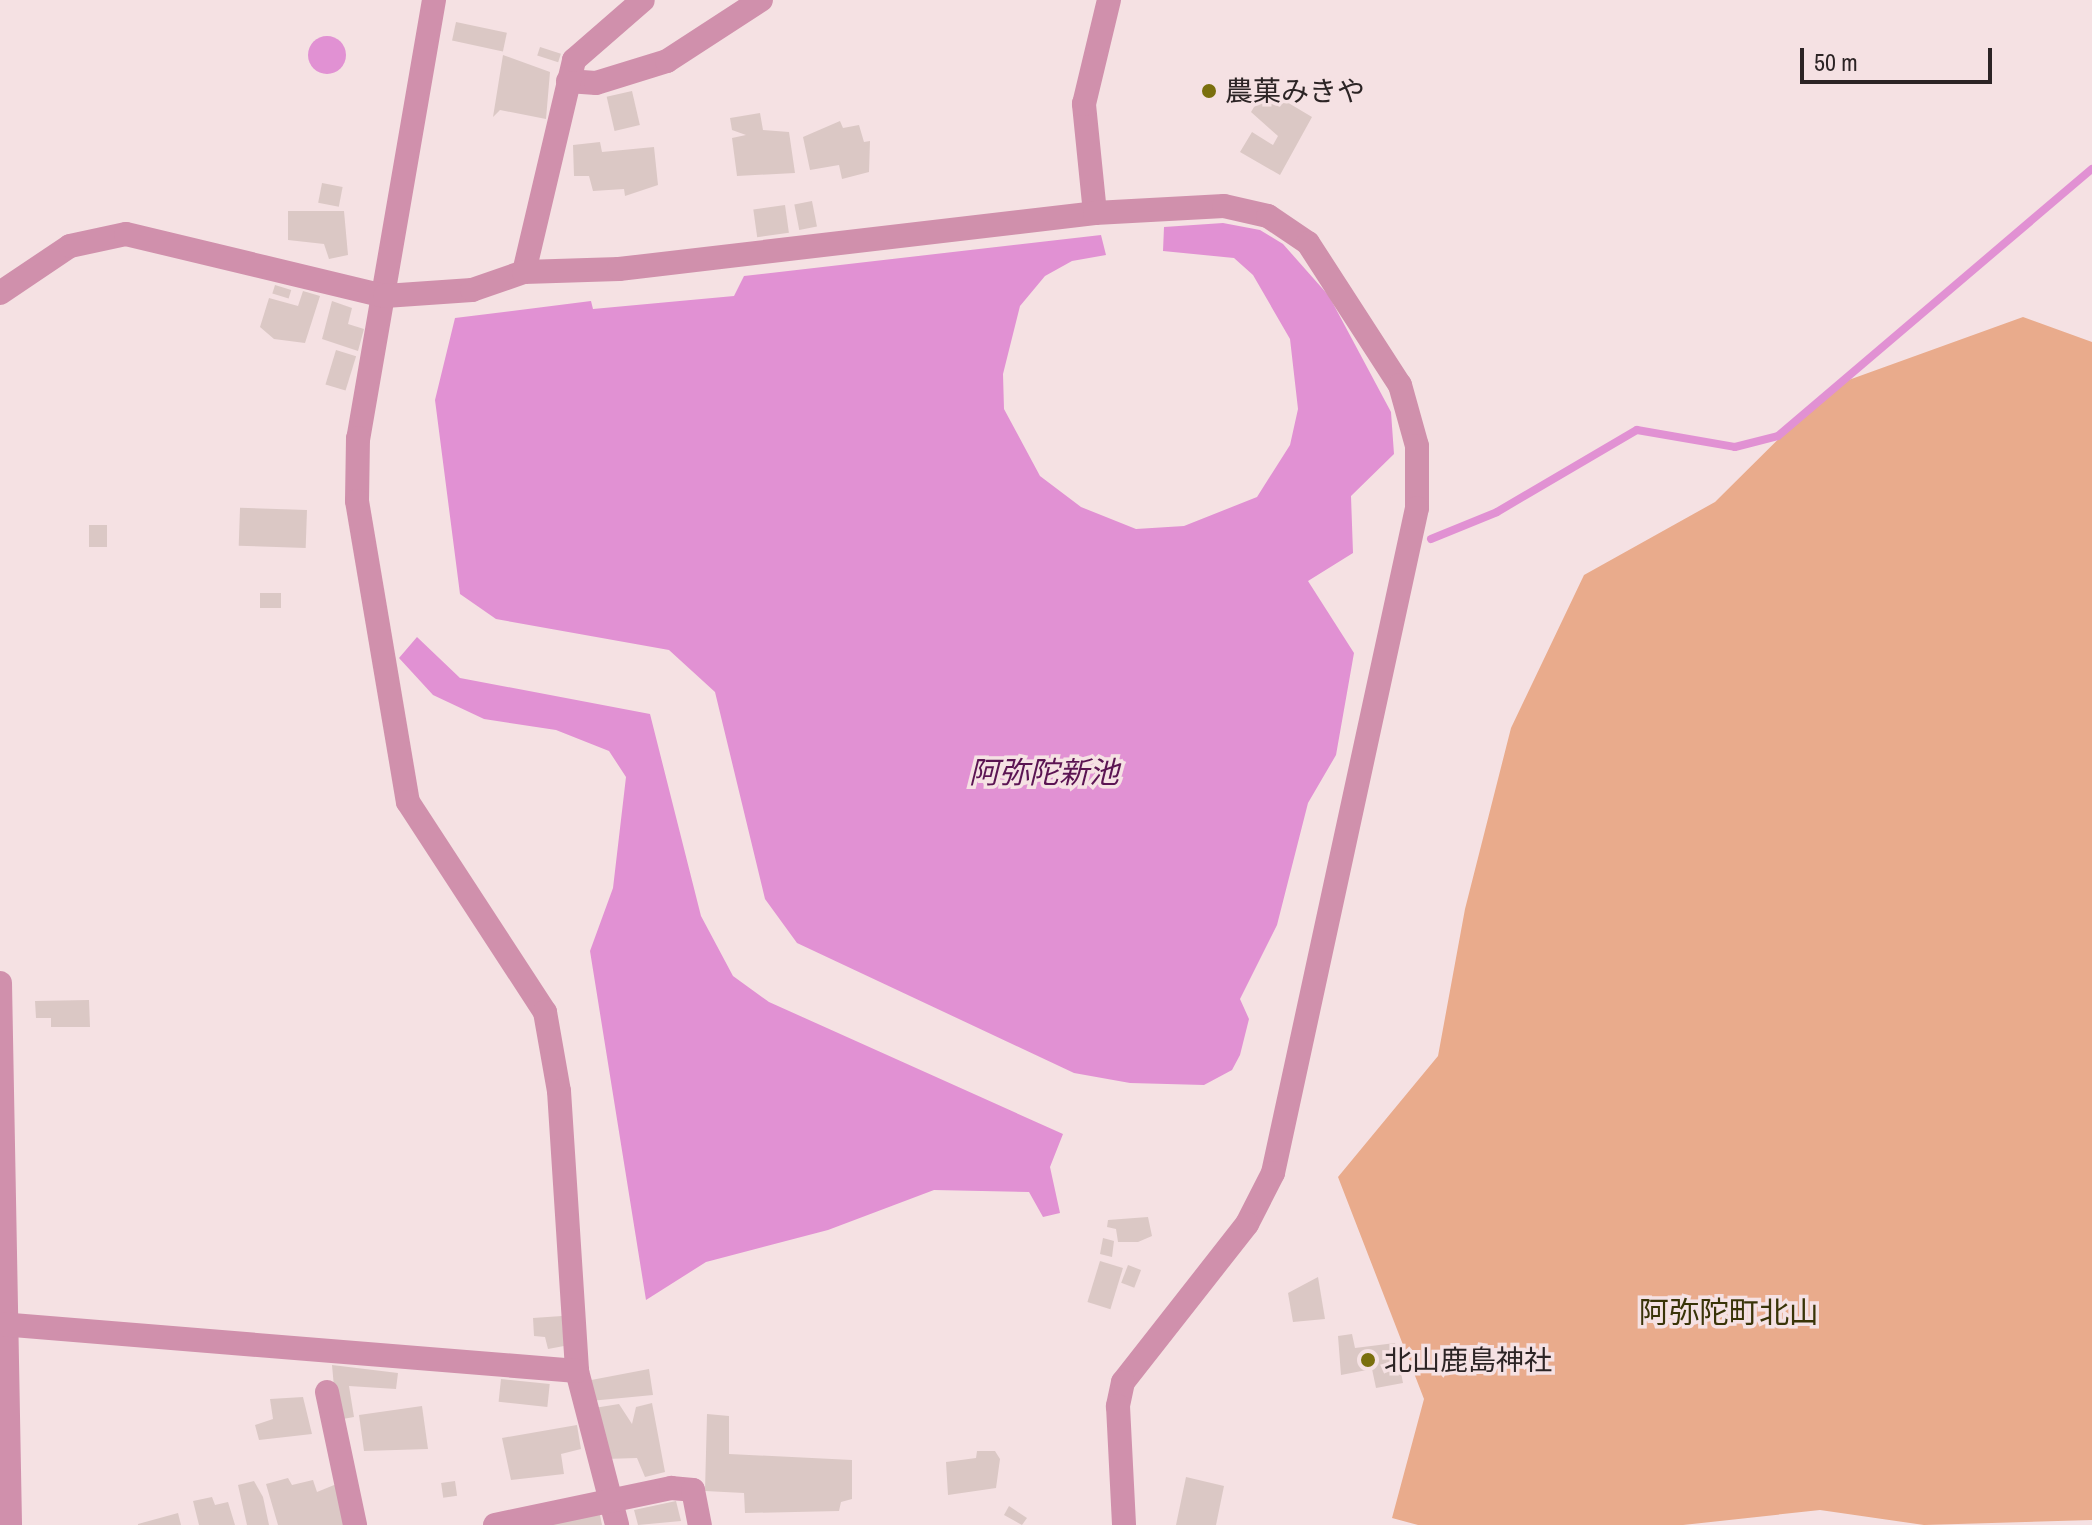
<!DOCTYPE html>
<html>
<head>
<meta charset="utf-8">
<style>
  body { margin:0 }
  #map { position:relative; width:2092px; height:1525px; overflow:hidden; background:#f5e1e3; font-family:"Archivo Narrow","Noto Sans JP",sans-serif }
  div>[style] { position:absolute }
  .green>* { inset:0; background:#e9ab8c }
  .water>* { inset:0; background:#e191d3 }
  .round { border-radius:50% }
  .stream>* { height:8px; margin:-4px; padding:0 4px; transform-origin:4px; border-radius:4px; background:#e191d3 }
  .building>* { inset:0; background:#dbc8c5; transform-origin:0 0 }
  .minor>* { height:24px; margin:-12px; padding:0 12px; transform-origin:12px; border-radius:12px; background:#d090ac }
  .dots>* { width:22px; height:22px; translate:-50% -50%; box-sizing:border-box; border:4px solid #f5e1e3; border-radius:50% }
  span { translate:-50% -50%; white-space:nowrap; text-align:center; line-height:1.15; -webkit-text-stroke:7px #f5e1e3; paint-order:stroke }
  .poi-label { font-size:28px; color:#2c2425 }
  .left { translate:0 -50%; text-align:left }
  .water-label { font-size:30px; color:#5b1452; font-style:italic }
  .neighbourhood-label { font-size:30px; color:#393408 }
  .scale { position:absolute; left:1800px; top:48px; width:192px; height:36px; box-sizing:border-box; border:4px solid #2c2425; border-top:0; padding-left:10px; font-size:24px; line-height:28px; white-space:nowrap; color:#2c2425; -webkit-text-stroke:6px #f5e1e3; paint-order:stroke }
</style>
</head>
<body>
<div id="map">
  <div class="green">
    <div style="clip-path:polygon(2023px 317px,2092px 342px,2092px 1520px,1924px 1525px,1820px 1510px,1683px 1525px,1418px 1525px,1392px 1518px,1424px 1399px,1338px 1177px,1438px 1056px,1465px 909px,1511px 728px,1584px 575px,1715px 502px,1832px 386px)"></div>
  </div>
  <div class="water">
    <div class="round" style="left:308px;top:36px;width:38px;height:38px"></div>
    <div style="clip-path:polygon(1223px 223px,1260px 230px,1283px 244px,1329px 296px,1391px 412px,1394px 454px,1351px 496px,1353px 553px,1308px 581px,1354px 653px,1336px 755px,1308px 803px,1277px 925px,1240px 999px,1249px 1019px,1240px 1055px,1232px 1070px,1204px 1085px,1130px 1083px,1074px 1073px,797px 943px,765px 899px,715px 692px,669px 650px,496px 619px,460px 594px,435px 400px,455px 318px,591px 301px,593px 309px,734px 296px,744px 276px,1101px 235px,1106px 255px,1072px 261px,1045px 276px,1020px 306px,1003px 374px,1004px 409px,1040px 476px,1081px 507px,1136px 529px,1184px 526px,1257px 497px,1290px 445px,1298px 409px,1290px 339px,1253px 275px,1234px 258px,1163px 251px,1164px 227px)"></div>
    <div style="clip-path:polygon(417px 637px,460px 678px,650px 714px,701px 916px,733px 976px,769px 1002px,1063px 1134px,1050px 1167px,1060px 1213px,1043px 1217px,1029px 1192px,934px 1190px,828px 1230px,706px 1262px,646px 1300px,590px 951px,613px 888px,626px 777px,609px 751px,556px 730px,484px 719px,433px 695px,399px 658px)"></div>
  </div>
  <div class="stream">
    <div style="left:1431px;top:539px;width:71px;rotate:-22.2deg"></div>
    <div style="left:1497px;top:512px;width:162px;rotate:-30.4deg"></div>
    <div style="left:1637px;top:430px;width:99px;rotate:9.8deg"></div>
    <div style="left:1735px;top:447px;width:44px;rotate:-14.3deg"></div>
    <div style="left:1778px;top:436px;width:412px;rotate:-40.4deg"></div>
  </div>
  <div class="building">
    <div style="left:456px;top:22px;width:52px;height:19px;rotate:12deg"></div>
    <div style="left:540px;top:47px;width:22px;height:9px;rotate:18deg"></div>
    <div style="clip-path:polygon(503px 55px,550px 72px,546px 119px,500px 110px,493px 117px)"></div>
    <div style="clip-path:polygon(1265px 89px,1312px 117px,1280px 175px,1240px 152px,1252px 132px,1273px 145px,1278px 136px,1251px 112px)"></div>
    <div style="left:632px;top:91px;width:35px;height:26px;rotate:77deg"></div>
    <div style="clip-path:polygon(760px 113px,763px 130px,789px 132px,795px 173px,737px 176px,732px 138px,746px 135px,732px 130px,730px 118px)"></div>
    <div style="clip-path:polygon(840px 121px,843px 128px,859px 125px,864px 142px,870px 141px,869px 172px,842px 179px,839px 165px,810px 170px,803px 137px)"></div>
    <div style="clip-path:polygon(600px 142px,602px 152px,654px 147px,658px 185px,625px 196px,624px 189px,593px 191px,589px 176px,574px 176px,573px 145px)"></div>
    <div style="left:322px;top:183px;width:21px;height:20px;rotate:11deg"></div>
    <div style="left:812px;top:201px;width:26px;height:18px;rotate:79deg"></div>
    <div style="left:785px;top:205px;width:28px;height:32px;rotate:82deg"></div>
    <div style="clip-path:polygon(288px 211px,344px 211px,348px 255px,329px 259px,324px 244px,288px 240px)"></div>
    <div style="left:275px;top:285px;width:17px;height:9px;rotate:17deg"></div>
    <div style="clip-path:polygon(303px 291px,320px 296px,305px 343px,274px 339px,260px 327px,269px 298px,298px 306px)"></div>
    <div style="clip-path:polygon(332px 301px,352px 308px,348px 324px,364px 329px,358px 351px,322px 339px)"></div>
    <div style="left:336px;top:350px;width:21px;height:36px;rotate:17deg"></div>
    <div style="left:307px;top:510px;width:38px;height:67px;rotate:92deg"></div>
    <div style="left:89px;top:525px;width:18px;height:22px"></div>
    <div style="left:281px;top:593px;width:15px;height:21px;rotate:90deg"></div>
    <div style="clip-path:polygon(89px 1000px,90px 1027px,51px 1027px,51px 1018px,36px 1018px,35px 1001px)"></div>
    <div style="clip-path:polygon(1148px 1217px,1152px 1236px,1138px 1242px,1118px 1242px,1116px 1229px,1107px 1227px,1108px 1220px)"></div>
    <div style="clip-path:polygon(1103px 1238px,1114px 1241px,1112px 1257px,1100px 1254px)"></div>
    <div style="left:1100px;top:1261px;width:24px;height:43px;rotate:17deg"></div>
    <div style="left:1128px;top:1265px;width:14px;height:19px;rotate:21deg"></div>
    <div style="clip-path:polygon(1318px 1277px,1325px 1319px,1293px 1322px,1288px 1293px)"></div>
    <div style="clip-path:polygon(562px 1316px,564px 1346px,548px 1349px,545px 1337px,534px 1336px,533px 1318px)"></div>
    <div style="clip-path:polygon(1352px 1334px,1355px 1348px,1395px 1343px,1403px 1383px,1376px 1388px,1372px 1369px,1341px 1375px,1338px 1336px)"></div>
    <div style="clip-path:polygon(332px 1365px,398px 1373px,396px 1389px,349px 1386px,354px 1417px,337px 1420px)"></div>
    <div style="clip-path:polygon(649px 1369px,653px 1395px,590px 1401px,586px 1381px)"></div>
    <div style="left:501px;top:1379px;width:49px;height:23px;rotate:6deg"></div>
    <div style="clip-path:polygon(303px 1397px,312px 1434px,259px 1440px,255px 1425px,273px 1419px,270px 1399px)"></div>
    <div style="clip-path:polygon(652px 1403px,665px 1472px,645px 1477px,637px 1458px,605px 1459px,594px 1408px,619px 1404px,632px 1424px,636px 1407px)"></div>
    <div style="clip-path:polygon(422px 1406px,428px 1449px,364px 1451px,359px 1415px)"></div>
    <div style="clip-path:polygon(707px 1414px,729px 1416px,729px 1454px,852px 1460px,852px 1499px,841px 1502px,839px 1511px,745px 1513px,744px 1493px,705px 1491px)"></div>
    <div style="clip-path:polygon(577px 1425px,581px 1449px,561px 1454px,564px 1474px,511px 1480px,502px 1438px)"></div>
    <div style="clip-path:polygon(977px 1451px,995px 1451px,1000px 1459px,996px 1488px,948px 1495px,946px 1462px,976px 1458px)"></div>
    <div style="clip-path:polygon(1186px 1477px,1224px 1486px,1216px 1525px,1176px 1525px)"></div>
    <div style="clip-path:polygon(288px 1478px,292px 1485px,313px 1480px,317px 1492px,339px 1483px,350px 1525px,278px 1525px,266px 1484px)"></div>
    <div style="clip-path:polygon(254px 1481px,263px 1497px,269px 1525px,247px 1525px,238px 1485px)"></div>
    <div style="left:455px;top:1481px;width:15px;height:14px;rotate:82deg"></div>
    <div style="clip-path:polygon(212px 1497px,215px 1505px,228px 1502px,235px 1525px,199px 1525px,193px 1501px)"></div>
    <div style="clip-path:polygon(676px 1501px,681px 1521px,638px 1525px,634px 1510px)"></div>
    <div style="clip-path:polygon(1009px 1506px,1027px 1518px,1022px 1525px,1004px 1515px)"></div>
    <div style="clip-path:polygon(599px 1510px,602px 1525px,540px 1525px)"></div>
    <div style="clip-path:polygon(178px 1513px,181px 1525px,138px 1525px,138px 1524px)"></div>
  </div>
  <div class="minor">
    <div style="left:434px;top:0;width:445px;rotate:99.8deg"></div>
    <div style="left:358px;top:438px;width:63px;rotate:90.9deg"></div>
    <div style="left:357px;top:501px;width:305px;rotate:80.4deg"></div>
    <div style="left:408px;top:802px;width:251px;rotate:56.9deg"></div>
    <div style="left:545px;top:1012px;width:80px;rotate:80deg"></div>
    <div style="left:559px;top:1091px;width:281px;rotate:86.3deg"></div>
    <div style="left:577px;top:1371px;width:159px;rotate:75.4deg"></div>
    <div style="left:568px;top:81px;width:28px;rotate:4deg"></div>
    <div style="left:596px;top:83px;width:74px;rotate:-17.2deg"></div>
    <div style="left:667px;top:61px;width:112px;rotate:-33deg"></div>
    <div style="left:1095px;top:213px;width:110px;rotate:-95.8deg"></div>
    <div style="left:1084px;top:104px;width:107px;rotate:-76.5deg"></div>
    <div style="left:524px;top:272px;width:218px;rotate:-76.7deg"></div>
    <div style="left:574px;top:60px;width:91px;rotate:-41deg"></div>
    <div style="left:0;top:293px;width:84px;rotate:-33.9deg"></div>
    <div style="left:70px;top:246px;width:57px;rotate:-12.1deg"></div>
    <div style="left:126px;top:234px;width:266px;rotate:13.5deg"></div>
    <div style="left:385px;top:296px;width:87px;rotate:-3.9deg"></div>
    <div style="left:472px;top:290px;width:55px;rotate:-19.1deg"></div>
    <div style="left:524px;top:272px;width:95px;rotate:-1.8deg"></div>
    <div style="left:619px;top:269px;width:479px;rotate:-6.7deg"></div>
    <div style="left:1095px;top:213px;width:129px;rotate:-3.1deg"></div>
    <div style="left:1224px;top:206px;width:45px;rotate:12.8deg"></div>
    <div style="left:1268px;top:216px;width:48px;rotate:34deg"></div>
    <div style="left:1308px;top:243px;width:169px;rotate:57.1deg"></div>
    <div style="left:1400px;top:385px;width:63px;rotate:74.4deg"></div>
    <div style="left:1417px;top:446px;width:62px;rotate:90deg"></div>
    <div style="left:1417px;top:508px;width:680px;rotate:102.22deg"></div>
    <div style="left:1273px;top:1173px;width:57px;rotate:117deg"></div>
    <div style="left:1247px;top:1224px;width:201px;rotate:128.1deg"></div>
    <div style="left:1123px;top:1382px;width:25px;rotate:102deg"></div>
    <div style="left:1118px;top:1406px;width:119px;rotate:87.1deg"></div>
    <div style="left:0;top:983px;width:542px;rotate:88.94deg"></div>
    <div style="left:0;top:1324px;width:579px;rotate:4.66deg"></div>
    <div style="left:327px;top:1392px;width:136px;rotate:78.1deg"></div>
    <div style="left:495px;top:1525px;width:180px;rotate:-11.9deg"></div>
    <div style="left:671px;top:1488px;width:22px;rotate:5deg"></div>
    <div style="left:693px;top:1490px;width:36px;rotate:79deg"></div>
  </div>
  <div class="dots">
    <div style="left:1209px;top:91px;background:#7a6f0d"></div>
    <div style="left:1368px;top:1360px;background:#7a6f0d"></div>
  </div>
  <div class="poi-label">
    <span class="left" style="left:1225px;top:91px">農菓みきや</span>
    <span class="left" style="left:1384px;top:1360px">北山鹿島神社</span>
  </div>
  <div class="water-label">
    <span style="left:1044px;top:772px">阿弥陀新池</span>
  </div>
  <div class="neighbourhood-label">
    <span style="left:1729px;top:1312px">阿弥陀町北山</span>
  </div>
  <div class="scale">50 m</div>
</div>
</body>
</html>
